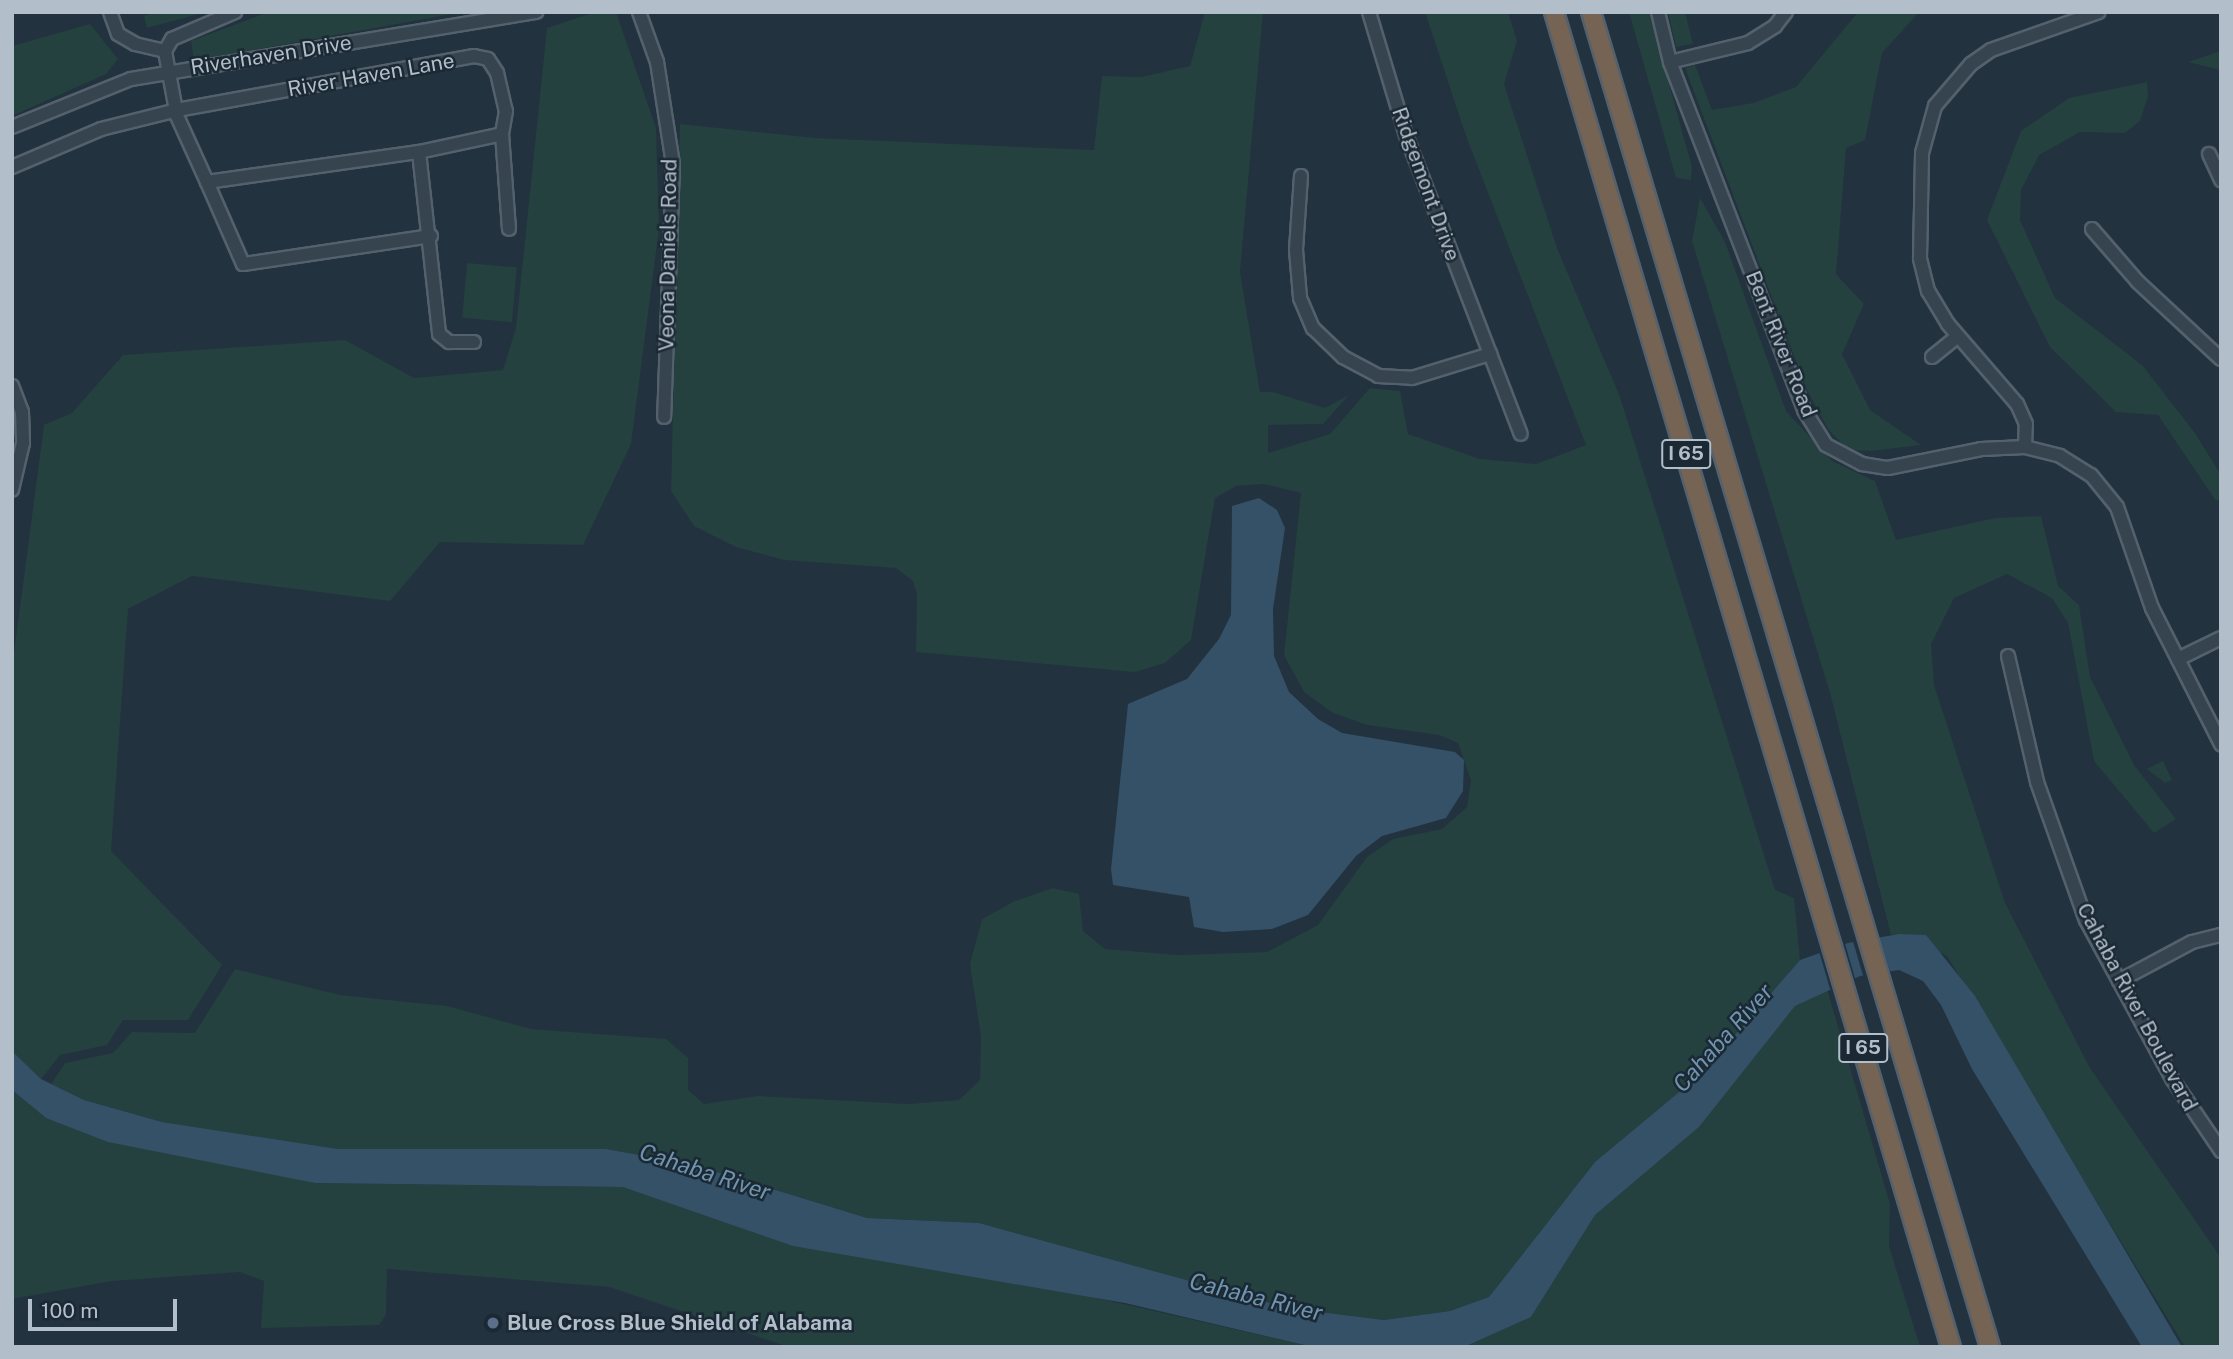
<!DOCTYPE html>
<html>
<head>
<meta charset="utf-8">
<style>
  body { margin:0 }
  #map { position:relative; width:2233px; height:1359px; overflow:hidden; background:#22323f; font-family:"Public Sans",sans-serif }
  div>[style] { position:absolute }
  .green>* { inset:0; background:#24403f; transform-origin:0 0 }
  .water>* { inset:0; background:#345167 }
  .pier>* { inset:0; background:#22323f; transform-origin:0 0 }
  .roads { filter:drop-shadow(2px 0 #54616d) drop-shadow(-2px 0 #54616d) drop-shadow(0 2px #54616d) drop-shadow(0 -2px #54616d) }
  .minor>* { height:12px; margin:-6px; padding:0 6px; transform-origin:6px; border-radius:6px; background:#36444f }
  .highway>* { height:18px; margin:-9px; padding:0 9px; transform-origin:9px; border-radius:9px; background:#756353 }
  .dots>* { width:19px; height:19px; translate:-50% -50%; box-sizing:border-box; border:4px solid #1b2934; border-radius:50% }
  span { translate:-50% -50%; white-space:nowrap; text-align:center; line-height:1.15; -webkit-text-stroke:5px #1b2934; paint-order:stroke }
  .shield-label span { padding:2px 5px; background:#1b2934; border:2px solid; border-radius:5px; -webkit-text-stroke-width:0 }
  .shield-label { font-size:19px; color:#b2beca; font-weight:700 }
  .street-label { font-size:21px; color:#b2beca }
  .poi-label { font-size:21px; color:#b2beca; font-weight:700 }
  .left { translate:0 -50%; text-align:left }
  .water-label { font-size:23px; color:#7094af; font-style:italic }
  .frame { position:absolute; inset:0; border:14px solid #b2beca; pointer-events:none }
  .scale { position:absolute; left:28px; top:1299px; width:149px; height:32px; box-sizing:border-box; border:4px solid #b2beca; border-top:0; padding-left:9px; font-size:21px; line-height:24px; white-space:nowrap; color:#b2beca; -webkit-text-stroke:5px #1b2934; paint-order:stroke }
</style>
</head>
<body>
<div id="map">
  <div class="green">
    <div style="clip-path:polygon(156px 12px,206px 12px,147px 28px,144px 16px)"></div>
    <div style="clip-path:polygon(269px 12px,463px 12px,194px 61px,191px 41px)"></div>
    <div style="clip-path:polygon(595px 12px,616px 12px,656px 128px,659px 229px,631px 444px,583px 545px,440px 542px,390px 601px,192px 576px,128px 609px,111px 851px,222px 965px,188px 1020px,123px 1020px,107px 1045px,60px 1055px,41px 1079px,13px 1052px,12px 668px,44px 425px,72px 413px,123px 355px,345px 340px,414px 378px,503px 370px,516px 328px,547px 28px)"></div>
    <div style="clip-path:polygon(1205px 12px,1263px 12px,1240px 272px,1260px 392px,1273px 392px,1325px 408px,1349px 395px,1323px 424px,1268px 425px,1268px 453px,1330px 434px,1370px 388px,1400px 391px,1408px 434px,1480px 459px,1536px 464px,1586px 445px,1466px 136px,1425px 12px,1508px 12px,1517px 41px,1504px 84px,1557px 248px,1620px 397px,1775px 890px,1794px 898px,1800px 960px,1702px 1073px,1595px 1162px,1489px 1297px,1450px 1311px,1384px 1320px,1288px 1308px,979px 1223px,867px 1218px,694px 1165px,605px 1149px,338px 1149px,162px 1122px,84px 1100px,51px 1084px,65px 1063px,113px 1053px,132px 1032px,195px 1033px,235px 969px,340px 995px,447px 1006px,531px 1029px,666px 1039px,688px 1058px,688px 1090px,704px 1104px,757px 1096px,908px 1104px,959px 1100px,980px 1080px,981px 1037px,970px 964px,982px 919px,1015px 901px,1053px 888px,1079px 894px,1083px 931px,1105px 949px,1179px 955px,1267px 952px,1318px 925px,1367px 857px,1393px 839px,1442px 829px,1467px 807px,1471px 780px,1458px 743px,1439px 735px,1367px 725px,1333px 713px,1304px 692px,1284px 655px,1301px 493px,1264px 484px,1236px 486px,1215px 498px,1191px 640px,1165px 663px,1135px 672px,916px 652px,917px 594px,913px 581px,896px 568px,784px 560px,736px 547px,694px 526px,671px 491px,680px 124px,815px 138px,1094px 150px,1102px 76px,1141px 77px,1190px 66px)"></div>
    <div style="clip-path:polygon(1629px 12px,1649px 12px,1692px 167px,1691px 180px,1676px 178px)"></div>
    <div style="clip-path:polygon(1668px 12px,1685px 12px,1693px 44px,1676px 47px)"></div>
    <div style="clip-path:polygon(1858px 12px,1919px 12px,1882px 53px,1865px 140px,1846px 148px,1836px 274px,1864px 304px,1842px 354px,1870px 410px,1921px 445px,1871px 451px,1848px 450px,1828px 429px,1807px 390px,1685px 68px,1695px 65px,1712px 110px,1753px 103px,1796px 87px)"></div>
    <div style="clip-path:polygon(90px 24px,118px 59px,106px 74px,12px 116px,12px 46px)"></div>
    <div style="clip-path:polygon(2221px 51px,2221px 70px,2188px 62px)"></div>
    <div style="clip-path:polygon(2147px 82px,2148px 96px,2140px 121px,2125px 133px,2080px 132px,2039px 155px,2021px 190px,2020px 220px,2055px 298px,2142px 365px,2195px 433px,2221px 475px,2221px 498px,2216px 501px,2158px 415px,2116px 412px,2050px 347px,1987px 220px,2021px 131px,2069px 98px)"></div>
    <div style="clip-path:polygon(1700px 198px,1725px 242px,1786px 411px,1832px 461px,1875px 481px,1896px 540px,1995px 518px,2041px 516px,2058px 586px,2079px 605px,2090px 677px,2134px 765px,2176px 819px,2154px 833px,2094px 761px,2068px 623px,2052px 598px,2007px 574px,1954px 598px,1931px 644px,1934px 685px,2005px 903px,2090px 1068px,2221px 1258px,2221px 1347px,2185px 1347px,1947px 956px,1899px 934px,1891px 935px,1830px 693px,1692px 241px)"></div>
    <div style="left:467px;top:263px;width:50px;height:55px;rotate:5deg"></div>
    <div style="clip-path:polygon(2163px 761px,2172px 780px,2165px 783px,2147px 769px)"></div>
    <div style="clip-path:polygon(1827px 989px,1890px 1204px,1889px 1246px,1920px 1347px,1464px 1347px,1531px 1317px,1595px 1215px,1699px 1127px,1795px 1006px)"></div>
    <div style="clip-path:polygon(12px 1090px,46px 1118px,315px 1183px,623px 1187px,681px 1204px,1313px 1347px,789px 1347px,609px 1287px,387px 1269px,386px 1315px,379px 1325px,261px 1328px,264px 1281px,240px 1272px,112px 1281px,12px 1299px)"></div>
  </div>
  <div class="water">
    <div style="clip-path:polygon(1259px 498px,1277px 510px,1285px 528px,1273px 609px,1274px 656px,1289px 692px,1318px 719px,1342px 733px,1455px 752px,1464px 760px,1463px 791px,1446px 818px,1382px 836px,1356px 856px,1308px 915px,1272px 929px,1223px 932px,1194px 927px,1189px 897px,1113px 885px,1111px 869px,1128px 704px,1187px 679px,1219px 639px,1231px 615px,1232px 506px)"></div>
    <div style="clip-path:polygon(1899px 934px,1926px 935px,1975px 996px,2182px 1347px,2142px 1347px,1972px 1069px,1941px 1005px,1923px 981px,1899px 970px,1860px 976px,1795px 1006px,1699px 1127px,1595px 1215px,1531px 1317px,1464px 1347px,1313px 1347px,1125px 1303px,793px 1246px,623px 1187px,315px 1183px,108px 1142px,46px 1118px,12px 1090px,12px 1051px,41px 1079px,84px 1100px,162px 1122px,338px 1149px,606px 1149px,694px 1165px,867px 1218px,979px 1223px,1288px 1308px,1384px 1320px,1450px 1311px,1489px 1297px,1595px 1162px,1702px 1073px,1800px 960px,1848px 943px)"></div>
  </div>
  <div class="pier">
    <div style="clip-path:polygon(1878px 934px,1891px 975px,1864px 979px,1852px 938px)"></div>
    <div style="left:1844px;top:940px;width:44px;height:27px;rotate:74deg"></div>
  </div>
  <div class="roads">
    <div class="minor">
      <div style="left:110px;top:12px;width:23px;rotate:70deg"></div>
      <div style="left:118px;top:34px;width:20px;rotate:30deg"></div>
      <div style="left:135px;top:44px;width:31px;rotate:13deg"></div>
      <div style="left:639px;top:12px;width:53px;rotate:70.2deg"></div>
      <div style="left:657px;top:62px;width:103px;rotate:81.1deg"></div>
      <div style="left:673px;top:164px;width:253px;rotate:92deg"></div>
      <div style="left:1369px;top:12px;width:128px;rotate:73.3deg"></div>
      <div style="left:1406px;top:135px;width:320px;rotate:69deg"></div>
      <div style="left:1658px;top:12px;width:51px;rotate:76.5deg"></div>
      <div style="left:1670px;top:62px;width:373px;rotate:68.9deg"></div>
      <div style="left:1804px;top:410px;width:41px;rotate:57.8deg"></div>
      <div style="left:1826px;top:445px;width:41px;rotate:27.8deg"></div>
      <div style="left:1862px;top:464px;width:26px;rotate:9deg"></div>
      <div style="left:1888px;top:468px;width:95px;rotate:-11.5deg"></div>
      <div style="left:1981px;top:449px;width:44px;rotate:-2.6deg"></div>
      <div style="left:2025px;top:447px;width:36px;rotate:14deg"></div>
      <div style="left:2060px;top:456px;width:36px;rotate:32deg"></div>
      <div style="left:2091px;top:475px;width:41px;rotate:50.9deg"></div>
      <div style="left:2117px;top:507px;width:107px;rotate:70.9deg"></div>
      <div style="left:2152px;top:608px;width:153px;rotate:63.1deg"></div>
      <div style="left:1670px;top:62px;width:80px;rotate:-13.7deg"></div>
      <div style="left:1748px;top:43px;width:32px;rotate:-32deg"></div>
      <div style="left:1775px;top:26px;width:18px;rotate:-52deg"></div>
      <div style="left:12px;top:127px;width:128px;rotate:-22deg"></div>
      <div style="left:131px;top:79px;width:411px;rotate:-9.4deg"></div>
      <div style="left:419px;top:152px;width:183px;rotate:83.7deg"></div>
      <div style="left:439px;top:334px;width:13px;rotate:39deg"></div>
      <div style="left:449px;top:342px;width:25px"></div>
      <div style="left:2209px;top:154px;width:29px;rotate:65deg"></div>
      <div style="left:12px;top:167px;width:97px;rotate:-23.1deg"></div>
      <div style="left:101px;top:129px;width:78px;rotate:-14deg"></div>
      <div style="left:177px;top:110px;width:302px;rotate:-10.3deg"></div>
      <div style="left:474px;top:56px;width:14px;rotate:12deg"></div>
      <div style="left:488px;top:59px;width:17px;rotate:57deg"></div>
      <div style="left:497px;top:73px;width:39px;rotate:77deg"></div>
      <div style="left:506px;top:111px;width:23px;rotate:100deg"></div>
      <div style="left:1301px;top:176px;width:74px;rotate:93.9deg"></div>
      <div style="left:1296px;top:250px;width:48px;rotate:85.2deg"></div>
      <div style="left:1300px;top:298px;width:33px;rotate:67deg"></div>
      <div style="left:1313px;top:328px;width:42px;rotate:44deg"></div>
      <div style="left:1343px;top:357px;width:40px;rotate:28deg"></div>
      <div style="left:1378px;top:376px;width:34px;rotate:3deg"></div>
      <div style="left:1412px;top:378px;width:82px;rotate:-17.1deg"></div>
      <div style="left:207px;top:182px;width:72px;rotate:-114.4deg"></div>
      <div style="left:177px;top:116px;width:66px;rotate:-100.5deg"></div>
      <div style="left:165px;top:51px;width:14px;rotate:-60deg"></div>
      <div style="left:172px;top:39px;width:69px;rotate:-23.2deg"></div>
      <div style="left:2092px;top:229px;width:70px;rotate:49deg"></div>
      <div style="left:2138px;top:282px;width:113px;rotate:42.9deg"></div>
      <div style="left:431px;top:236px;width:190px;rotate:171.5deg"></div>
      <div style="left:243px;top:264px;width:90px;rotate:-113.7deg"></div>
      <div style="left:207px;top:182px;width:214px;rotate:-8.1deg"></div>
      <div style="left:419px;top:152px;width:85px;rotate:-12.2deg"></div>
      <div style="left:502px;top:134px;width:95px;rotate:85.8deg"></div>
      <div style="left:1932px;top:357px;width:33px;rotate:-39deg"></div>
      <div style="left:12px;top:386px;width:28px;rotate:69deg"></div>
      <div style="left:22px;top:412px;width:31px;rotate:88deg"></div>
      <div style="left:23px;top:443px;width:48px;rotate:103.2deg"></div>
      <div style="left:2025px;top:447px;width:23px;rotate:-88deg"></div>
      <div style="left:2026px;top:424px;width:22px;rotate:-114deg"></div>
      <div style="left:2017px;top:404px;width:106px;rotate:-130.8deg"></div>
      <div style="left:1948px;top:324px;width:39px;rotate:-121deg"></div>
      <div style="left:1928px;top:291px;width:34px;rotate:-104deg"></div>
      <div style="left:1920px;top:258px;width:105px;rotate:-88.9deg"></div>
      <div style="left:1922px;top:153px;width:49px;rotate:-74.5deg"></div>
      <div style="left:1935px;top:106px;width:55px;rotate:-49.4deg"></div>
      <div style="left:1971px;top:64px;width:24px;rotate:-35deg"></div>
      <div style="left:1991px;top:50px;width:114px;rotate:-19.4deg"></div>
      <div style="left:2008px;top:656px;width:129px;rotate:77deg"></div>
      <div style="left:2037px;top:782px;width:146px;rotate:70.5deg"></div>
      <div style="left:2086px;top:920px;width:182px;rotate:61.5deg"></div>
      <div style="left:2173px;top:1080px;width:86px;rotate:55.9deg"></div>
      <div style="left:2178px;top:659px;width:48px;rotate:-26deg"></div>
      <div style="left:2119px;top:981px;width:83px;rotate:-28.1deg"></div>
      <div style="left:2192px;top:942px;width:30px;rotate:-14deg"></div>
    </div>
    <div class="highway">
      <div style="left:1554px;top:12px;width:1393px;rotate:73.44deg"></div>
      <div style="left:1591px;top:12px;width:1393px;rotate:73.36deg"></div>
    </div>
  </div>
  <div class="dots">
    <div style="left:493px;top:1323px;background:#5c6f8a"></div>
  </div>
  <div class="shield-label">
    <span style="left:1686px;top:454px">I 65</span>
    <span style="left:1863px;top:1048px">I 65</span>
  </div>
  <div class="street-label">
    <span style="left:271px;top:55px;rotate:-9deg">Riverhaven Drive</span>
    <span style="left:371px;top:75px;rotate:-10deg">River Haven Lane</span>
    <span style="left:1426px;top:184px;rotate:70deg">Ridgemont Drive</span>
    <span style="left:668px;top:255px;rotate:-89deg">Veona Daniels Road</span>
    <span style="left:1781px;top:344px;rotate:68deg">Bent River Road</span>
    <span style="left:2137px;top:1007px;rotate:62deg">Cahaba River Boulevard</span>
  </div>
  <div class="poi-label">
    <span class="left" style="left:507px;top:1323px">Blue Cross Blue Shield of Alabama</span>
  </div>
  <div class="water-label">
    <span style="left:1723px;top:1038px;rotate:-48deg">Cahaba River</span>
    <span style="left:705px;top:1172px;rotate:18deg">Cahaba River</span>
    <span style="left:1256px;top:1297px;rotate:14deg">Cahaba River</span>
  </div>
  <div class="frame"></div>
  <div class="scale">100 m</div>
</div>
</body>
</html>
